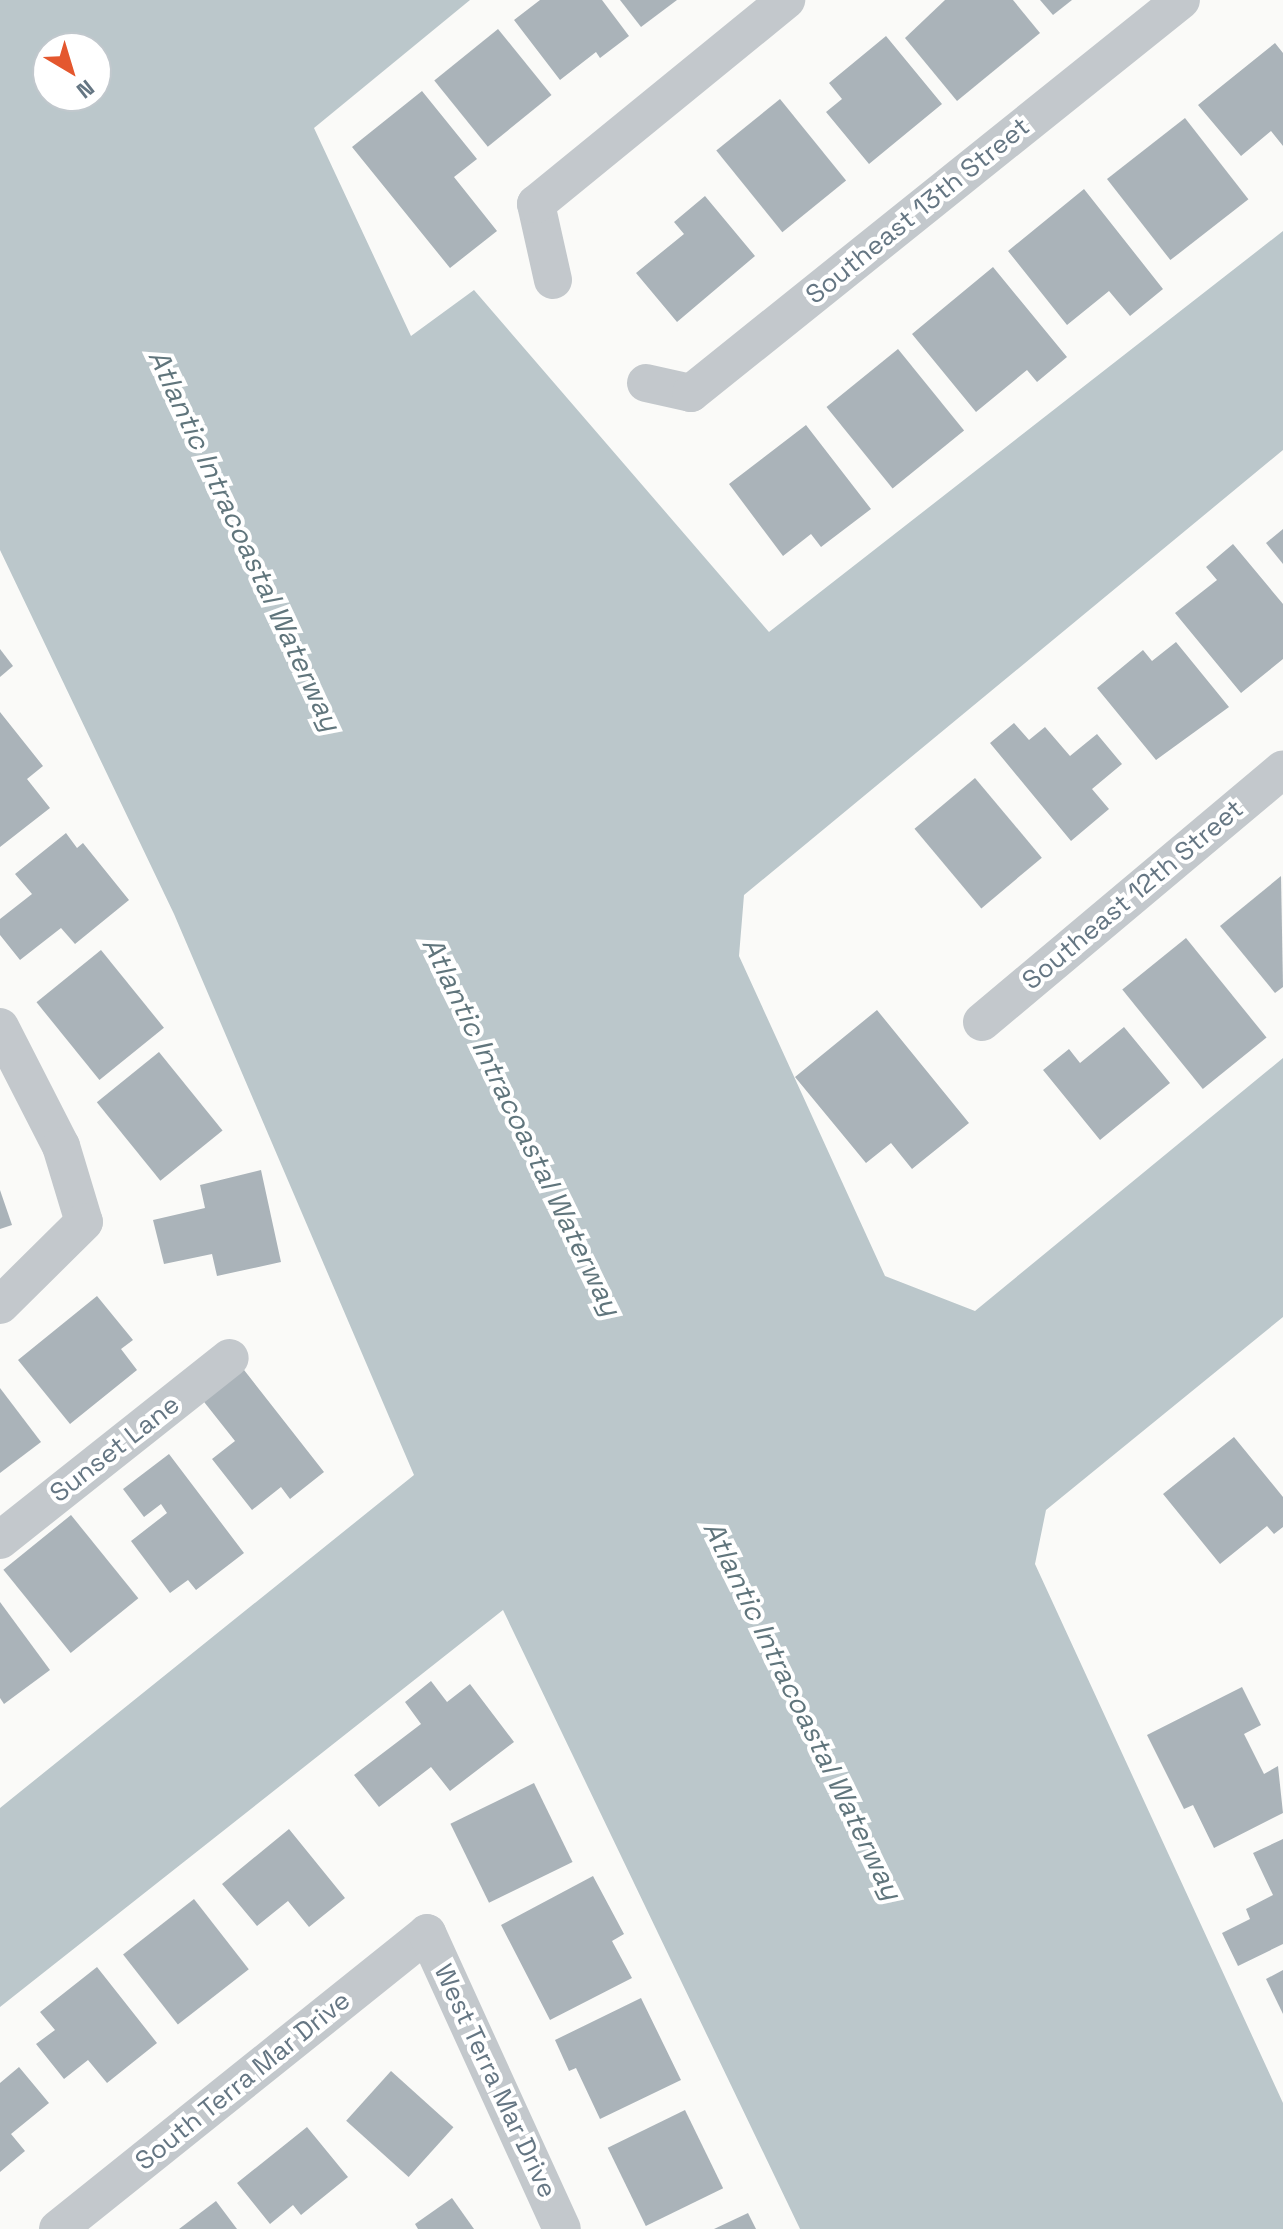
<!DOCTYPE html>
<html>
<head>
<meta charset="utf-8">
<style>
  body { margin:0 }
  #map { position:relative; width:1283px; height:2229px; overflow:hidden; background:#fafaf8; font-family:"Space Grotesk",sans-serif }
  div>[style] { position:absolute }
  .water>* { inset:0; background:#bbc7cb }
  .building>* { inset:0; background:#aab3b9; transform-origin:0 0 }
  .minor>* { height:38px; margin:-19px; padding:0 19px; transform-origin:19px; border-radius:19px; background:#c3c8cc }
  span { translate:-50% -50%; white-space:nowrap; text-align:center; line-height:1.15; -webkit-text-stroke:8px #fff; paint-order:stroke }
  .street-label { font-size:26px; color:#657683 }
  .water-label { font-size:28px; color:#60757c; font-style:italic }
  .north { position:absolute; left:32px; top:32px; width:80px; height:80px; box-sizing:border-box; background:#fff; border:2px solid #c1c8cd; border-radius:50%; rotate:142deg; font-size:22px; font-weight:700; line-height:32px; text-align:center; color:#657683 }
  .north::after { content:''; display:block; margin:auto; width:28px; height:36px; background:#e4572e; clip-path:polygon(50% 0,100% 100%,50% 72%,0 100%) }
</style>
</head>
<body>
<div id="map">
  <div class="water">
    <div style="clip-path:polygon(evenodd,0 0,470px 0,314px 128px,411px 336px,474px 290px,769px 632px,1283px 231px,1283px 450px,744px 895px,739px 956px,885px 1276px,975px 1311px,1283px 1058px,1283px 1317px,1046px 1510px,1035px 1564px,1283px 2103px,1283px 2229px,800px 2229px,503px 1610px,0 2007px,0 1808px,414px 1475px,174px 914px,0 550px,0 0,48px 48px,96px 48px,96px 96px,48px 96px,48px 48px)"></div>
  </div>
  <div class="building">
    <div style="clip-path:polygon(540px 0,602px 0,629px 36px,600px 58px,596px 52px,560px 80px,514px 20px)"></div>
    <div style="clip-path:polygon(620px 0,677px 0,641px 27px)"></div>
    <div style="clip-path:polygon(945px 0,1013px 0,1040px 33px,957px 101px,905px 38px)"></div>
    <div style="clip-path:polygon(1040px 0,1072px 0,1053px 15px)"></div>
    <div style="left:498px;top:29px;width:85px;height:82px;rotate:51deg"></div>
    <div style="clip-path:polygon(886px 36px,942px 104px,869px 164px,826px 112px,842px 99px,829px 83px)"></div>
    <div style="clip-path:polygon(1275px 43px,1283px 53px,1283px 146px,1271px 131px,1241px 156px,1198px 105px)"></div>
    <div style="clip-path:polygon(422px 91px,477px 159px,454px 177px,497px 231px,450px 268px,352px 147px)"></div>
    <div style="left:780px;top:99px;width:105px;height:82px;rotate:51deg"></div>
    <div style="left:1185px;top:118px;width:103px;height:99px;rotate:52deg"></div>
    <div style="clip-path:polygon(1084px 189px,1163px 289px,1130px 316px,1109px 291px,1067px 325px,1008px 251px)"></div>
    <div style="clip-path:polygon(705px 196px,755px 256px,677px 322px,636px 273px,684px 234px,674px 222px)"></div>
    <div style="clip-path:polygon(993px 267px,1067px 357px,1037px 382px,1027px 370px,976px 412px,912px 334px)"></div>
    <div style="left:898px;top:349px;width:105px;height:92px;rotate:51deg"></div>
    <div style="clip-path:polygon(806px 425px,871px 509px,821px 547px,811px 534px,783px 556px,729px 484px)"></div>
    <div style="clip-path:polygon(1283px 529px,1283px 564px,1266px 543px)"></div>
    <div style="clip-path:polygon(1233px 544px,1283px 604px,1283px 659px,1241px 693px,1175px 613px,1217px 580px,1206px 567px)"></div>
    <div style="clip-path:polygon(1176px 642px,1229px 707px,1156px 760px,1097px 688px,1143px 650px,1152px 661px)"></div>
    <div style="clip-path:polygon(0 649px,13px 666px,0 677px)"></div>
    <div style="clip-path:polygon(0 712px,43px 766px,27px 779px,50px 808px,0 847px)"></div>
    <div style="clip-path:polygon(1014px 723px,1029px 740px,1045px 727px,1070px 756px,1097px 734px,1122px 764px,1092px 789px,1109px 809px,1071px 841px,990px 743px)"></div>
    <div style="left:975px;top:778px;width:104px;height:79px;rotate:50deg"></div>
    <div style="clip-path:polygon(66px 833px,77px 848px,83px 843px,129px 900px,75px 944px,61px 928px,20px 960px,0 935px,0 919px,32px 894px,15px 874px)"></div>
    <div style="clip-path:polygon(1281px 876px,1283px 987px,1275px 993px,1220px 926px)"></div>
    <div style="left:1186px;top:938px;width:128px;height:82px;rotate:51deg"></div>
    <div style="left:101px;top:950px;width:100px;height:83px;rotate:51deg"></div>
    <div style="clip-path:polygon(877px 1010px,969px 1123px,912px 1169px,891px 1143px,866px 1163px,795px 1077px)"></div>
    <div style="clip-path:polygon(1124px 1027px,1170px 1083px,1100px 1140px,1043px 1070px,1069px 1049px,1080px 1063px)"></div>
    <div style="left:159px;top:1052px;width:101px;height:80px;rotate:51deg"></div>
    <div style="clip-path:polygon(261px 1170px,281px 1262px,217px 1276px,212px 1254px,164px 1264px,153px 1220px,205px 1208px,200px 1185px)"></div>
    <div style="clip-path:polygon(0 1190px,12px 1225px,0 1229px)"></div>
    <div style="clip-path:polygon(97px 1296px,133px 1340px,121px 1349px,137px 1370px,70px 1424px,18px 1360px)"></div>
    <div style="clip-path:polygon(237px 1361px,324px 1472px,290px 1499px,281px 1487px,252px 1510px,212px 1459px,235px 1441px,197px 1393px)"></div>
    <div style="clip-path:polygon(0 1388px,41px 1442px,0 1473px)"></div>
    <div style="clip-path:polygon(1234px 1437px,1283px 1497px,1283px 1527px,1274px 1534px,1267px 1526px,1220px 1564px,1163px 1494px)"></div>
    <div style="clip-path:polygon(169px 1454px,244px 1553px,196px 1590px,188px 1580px,170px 1593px,131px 1541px,167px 1513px,161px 1504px,144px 1517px,123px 1489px)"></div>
    <div style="left:71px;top:1515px;width:107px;height:87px;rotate:51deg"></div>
    <div style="clip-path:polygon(0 1602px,50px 1670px,4px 1704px,0 1698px)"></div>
    <div style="clip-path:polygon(431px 1681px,447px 1702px,470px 1684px,514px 1742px,450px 1791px,431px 1767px,379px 1807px,354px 1775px,421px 1724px,405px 1702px)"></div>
    <div style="clip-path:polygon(1242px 1687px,1261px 1725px,1244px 1734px,1264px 1774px,1278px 1766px,1283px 1813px,1214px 1848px,1193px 1805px,1184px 1809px,1147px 1735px)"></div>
    <div style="left:534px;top:1783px;width:88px;height:93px;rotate:64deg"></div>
    <div style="clip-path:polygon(289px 1829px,345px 1898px,309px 1927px,288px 1901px,257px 1926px,222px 1884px)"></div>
    <div style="clip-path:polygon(1283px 1839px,1283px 1944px,1238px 1966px,1222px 1933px,1250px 1919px,1246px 1909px,1273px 1895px,1253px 1853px)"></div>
    <div style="clip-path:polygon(593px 1876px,624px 1934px,612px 1941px,632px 1978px,550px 2020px,501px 1925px)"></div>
    <div style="left:194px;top:1899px;width:89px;height:90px;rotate:52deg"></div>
    <div style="clip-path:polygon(97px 1967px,157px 2043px,107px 2083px,88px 2060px,64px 2079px,36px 2044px,55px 2030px,40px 2012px)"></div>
    <div style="clip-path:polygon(1283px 1970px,1283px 2014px,1266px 1979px)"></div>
    <div style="clip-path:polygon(641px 1998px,681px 2080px,600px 2119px,576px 2068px,569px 2071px,555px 2040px)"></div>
    <div style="clip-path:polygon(19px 2067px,49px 2103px,11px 2134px,25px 2151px,0 2172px,0 2083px)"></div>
    <div style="left:391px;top:2071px;width:84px;height:67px;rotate:42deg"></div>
    <div style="left:685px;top:2110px;width:87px;height:86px;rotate:64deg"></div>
    <div style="clip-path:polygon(307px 2127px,348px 2177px,301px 2215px,293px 2205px,270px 2224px,237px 2183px)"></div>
    <div style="clip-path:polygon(452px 2198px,474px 2229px,418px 2229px,415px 2224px)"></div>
    <div style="clip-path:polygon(216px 2201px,237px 2229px,179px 2229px)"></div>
    <div style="clip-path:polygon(748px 2213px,756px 2229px,714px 2229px)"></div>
  </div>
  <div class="minor">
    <div style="left:553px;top:280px;width:78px;rotate:-102.6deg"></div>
    <div style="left:536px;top:204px;width:323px;rotate:-39.2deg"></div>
    <div style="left:646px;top:383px;width:46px;rotate:12.5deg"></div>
    <div style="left:691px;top:393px;width:628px;rotate:-38.73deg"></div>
    <div style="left:982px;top:1022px;width:393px;rotate:-40deg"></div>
    <div style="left:0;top:1027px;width:134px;rotate:62.9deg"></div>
    <div style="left:61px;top:1146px;width:79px;rotate:73.2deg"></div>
    <div style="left:84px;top:1222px;width:118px;rotate:135.3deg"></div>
    <div style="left:0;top:1540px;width:293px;rotate:-38.4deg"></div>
    <div style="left:58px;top:2229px;width:473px;rotate:-38.7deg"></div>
    <div style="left:427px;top:1933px;width:325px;rotate:65.5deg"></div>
  </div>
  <div class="street-label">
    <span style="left:918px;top:211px;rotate:-39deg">Southeast 13th Street</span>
    <span style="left:1133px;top:895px;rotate:-40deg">Southeast 12th Street</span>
    <span style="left:115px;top:1449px;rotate:-38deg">Sunset Lane</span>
    <span style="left:243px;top:2081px;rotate:-39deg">South Terra Mar Drive</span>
    <span style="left:495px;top:2081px;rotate:65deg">West Terra Mar Drive</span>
  </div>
  <div class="water-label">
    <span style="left:245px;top:540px;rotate:65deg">Atlantic Intracoastal Waterway</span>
    <span style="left:522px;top:1126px;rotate:64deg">Atlantic Intracoastal Waterway</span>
    <span style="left:803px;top:1710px;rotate:64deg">Atlantic Intracoastal Waterway</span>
  </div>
  <div class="north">N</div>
</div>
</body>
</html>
